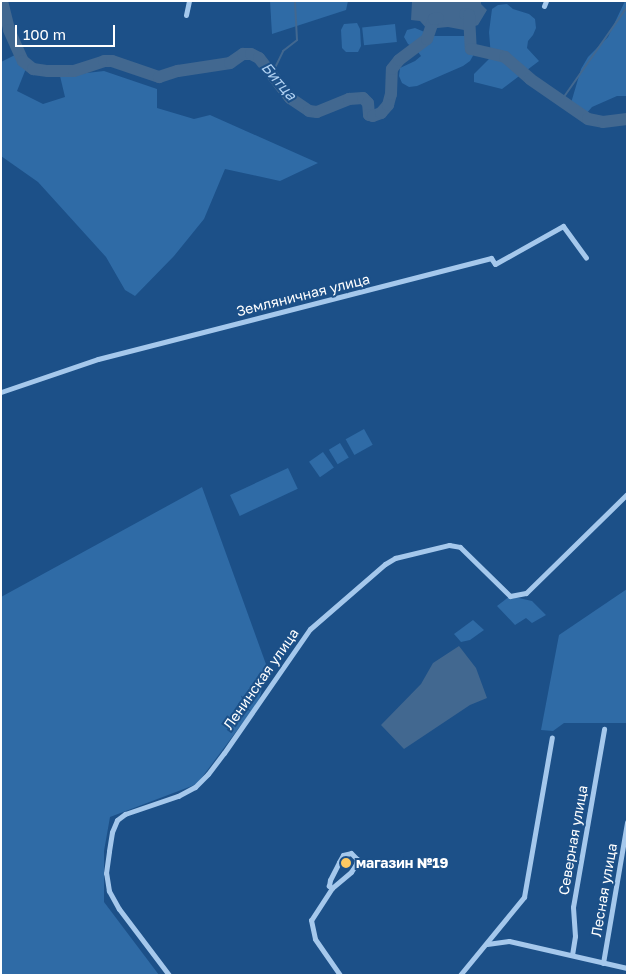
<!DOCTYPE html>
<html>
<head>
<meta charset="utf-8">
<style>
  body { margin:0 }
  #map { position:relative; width:628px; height:976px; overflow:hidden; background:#1c5088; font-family:"Golos Text",sans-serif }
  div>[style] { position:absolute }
  .green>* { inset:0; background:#2f6ba6; transform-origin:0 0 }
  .water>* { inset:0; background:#426890 }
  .stream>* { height:2px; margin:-1px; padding:0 1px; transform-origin:1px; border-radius:1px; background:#426890 }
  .river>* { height:12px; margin:-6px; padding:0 6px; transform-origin:6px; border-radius:6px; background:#426890 }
  .minor>* { height:5px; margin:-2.5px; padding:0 2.5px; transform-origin:2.5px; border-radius:2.5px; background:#a5c8ec }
  .dots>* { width:14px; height:14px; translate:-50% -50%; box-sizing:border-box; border:2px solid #1c5088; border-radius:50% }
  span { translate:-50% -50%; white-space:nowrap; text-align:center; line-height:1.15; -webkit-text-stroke:4px #1c5088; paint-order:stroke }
  .street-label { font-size:14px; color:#fff }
  .poi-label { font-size:14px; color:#fff; font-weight:700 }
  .left { translate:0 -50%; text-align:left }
  .water-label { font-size:15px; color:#b1d2f3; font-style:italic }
  .frame { position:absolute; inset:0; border:2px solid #fff; pointer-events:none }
  .scale { position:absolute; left:15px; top:25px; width:100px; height:22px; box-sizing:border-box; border:2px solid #fff; border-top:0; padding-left:6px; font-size:15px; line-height:18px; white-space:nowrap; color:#fff; -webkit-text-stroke:4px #1c5088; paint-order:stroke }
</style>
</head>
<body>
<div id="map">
  <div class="green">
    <div style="clip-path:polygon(270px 1px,348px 1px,346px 10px,272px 34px)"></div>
    <div style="clip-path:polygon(625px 1px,627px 1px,627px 96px,617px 96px,592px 107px,586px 114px,571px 103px,581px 69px,588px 57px,608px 37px)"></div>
    <div style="clip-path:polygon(507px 4px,513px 9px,529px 14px,535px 19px,536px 28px,533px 35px,528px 41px,527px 48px,539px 61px,502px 89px,474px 82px,474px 74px,491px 57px,489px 32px,492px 9px,498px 5px)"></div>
    <div style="clip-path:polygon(357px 23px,360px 29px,361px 46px,358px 52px,346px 52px,342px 48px,341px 30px,344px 24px)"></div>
    <div style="left:395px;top:24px;width:18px;height:33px;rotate:84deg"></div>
    <div style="clip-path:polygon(415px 28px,434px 36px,465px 36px,471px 39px,474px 54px,470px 61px,463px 66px,417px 86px,409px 87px,402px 83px,399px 76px,400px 68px,415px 61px,421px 56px,415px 48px,408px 44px,404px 37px,407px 30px)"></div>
    <div style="clip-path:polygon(17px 54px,27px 66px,17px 91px,43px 104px,65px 97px,60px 76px,104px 71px,157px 89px,157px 108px,194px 119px,210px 115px,318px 163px,280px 181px,225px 169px,204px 219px,174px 256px,135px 296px,125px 290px,106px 257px,38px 182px,1px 156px,1px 62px)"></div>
    <div style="left:364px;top:429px;width:18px;height:21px;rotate:61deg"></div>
    <div style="left:340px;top:443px;width:17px;height:13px;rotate:59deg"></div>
    <div style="left:323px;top:452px;width:19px;height:17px;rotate:55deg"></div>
    <div style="left:288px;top:468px;width:23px;height:64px;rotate:65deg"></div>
    <div style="clip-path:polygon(202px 487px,267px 667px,259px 701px,197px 784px,110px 817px,104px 851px,104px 902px,159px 975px,1px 975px,1px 597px)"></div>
    <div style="clip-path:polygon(627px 589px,627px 723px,564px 723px,553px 731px,541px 730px,559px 635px)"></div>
    <div style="clip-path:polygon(510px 596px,532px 601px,546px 615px,532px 623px,526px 618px,515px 625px,497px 606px)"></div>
    <div style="clip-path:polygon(473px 620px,484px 630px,470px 640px,461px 642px,454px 634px)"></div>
  </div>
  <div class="water">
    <div style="clip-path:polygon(416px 1px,481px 1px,481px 4px,487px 10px,478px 25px,464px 30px,448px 27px,427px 29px,420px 21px,411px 20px,412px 2px)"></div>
    <div style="clip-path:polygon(459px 646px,476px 668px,487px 698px,470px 705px,404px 749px,381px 725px,421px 684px,433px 663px)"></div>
  </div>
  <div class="stream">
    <div style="left:271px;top:76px;width:28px;rotate:-64deg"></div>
    <div style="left:283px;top:51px;width:18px;rotate:-38deg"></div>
    <div style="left:297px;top:40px;width:39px;rotate:-93deg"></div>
    <div style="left:561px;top:101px;width:115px;rotate:-54.9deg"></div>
  </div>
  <div class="river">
    <div style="left:2px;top:1px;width:30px;rotate:76deg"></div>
    <div style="left:9px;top:30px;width:34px;rotate:66deg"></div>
    <div style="left:23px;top:61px;width:13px;rotate:39deg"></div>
    <div style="left:33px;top:69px;width:15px;rotate:8deg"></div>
    <div style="left:48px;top:71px;width:26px"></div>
    <div style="left:74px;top:71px;width:32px;rotate:-18deg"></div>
    <div style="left:104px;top:61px;width:8px"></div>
    <div style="left:112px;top:61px;width:50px;rotate:18.8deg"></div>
    <div style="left:159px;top:77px;width:20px;rotate:-18deg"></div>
    <div style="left:178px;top:71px;width:53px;rotate:-8.7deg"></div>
    <div style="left:230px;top:63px;width:16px;rotate:-35deg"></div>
    <div style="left:243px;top:54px;width:8px"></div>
    <div style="left:251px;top:54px;width:9px;rotate:27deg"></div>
    <div style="left:259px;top:58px;width:51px;rotate:52.2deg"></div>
    <div style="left:290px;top:98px;width:23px;rotate:34deg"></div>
    <div style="left:309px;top:111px;width:8px;rotate:7deg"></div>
    <div style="left:317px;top:112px;width:35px;rotate:-22deg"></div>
    <div style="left:349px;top:99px;width:14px;rotate:-4deg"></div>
    <div style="left:363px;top:98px;width:7px;rotate:45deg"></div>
    <div style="left:368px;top:103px;width:12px;rotate:85deg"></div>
    <div style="left:369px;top:115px;width:4px;rotate:14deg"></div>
    <div style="left:373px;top:116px;width:9px;rotate:-21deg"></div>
    <div style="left:381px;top:113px;width:11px;rotate:-49deg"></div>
    <div style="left:388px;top:105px;width:11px;rotate:-75deg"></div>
    <div style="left:391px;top:94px;width:25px;rotate:-88deg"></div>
    <div style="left:392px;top:69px;width:11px;rotate:-52deg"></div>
    <div style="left:399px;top:60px;width:35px;rotate:-37deg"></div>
    <div style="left:427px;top:39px;width:21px;rotate:-71deg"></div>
    <div style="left:434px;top:19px;width:4px;rotate:-14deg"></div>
    <div style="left:465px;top:14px;width:4px;rotate:14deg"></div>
    <div style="left:469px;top:15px;width:34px;rotate:87deg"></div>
    <div style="left:471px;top:49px;width:35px;rotate:13deg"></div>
    <div style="left:505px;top:57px;width:33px;rotate:41deg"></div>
    <div style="left:530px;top:79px;width:70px;rotate:34.6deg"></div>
    <div style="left:588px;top:119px;width:15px;rotate:11deg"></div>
    <div style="left:603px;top:122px;width:24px;rotate:-7deg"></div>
  </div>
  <div class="minor">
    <div style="left:544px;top:6px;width:5px;rotate:-68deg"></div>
    <div style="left:186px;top:15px;width:14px;rotate:-78deg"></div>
    <div style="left:1px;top:392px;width:102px;rotate:-18.8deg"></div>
    <div style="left:98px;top:359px;width:406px;rotate:-14.4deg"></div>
    <div style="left:491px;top:258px;width:7px;rotate:56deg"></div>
    <div style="left:495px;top:264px;width:78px;rotate:-29.2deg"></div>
    <div style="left:563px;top:226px;width:39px;rotate:54deg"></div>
    <div style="left:332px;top:888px;width:4px;rotate:-146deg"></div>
    <div style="left:329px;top:886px;width:6px;rotate:-81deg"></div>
    <div style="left:330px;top:880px;width:20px;rotate:-63deg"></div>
    <div style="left:339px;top:862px;width:8px;rotate:-60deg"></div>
    <div style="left:343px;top:855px;width:8px;rotate:-14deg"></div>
    <div style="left:351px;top:853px;width:8px;rotate:45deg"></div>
    <div style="left:357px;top:859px;width:5px;rotate:101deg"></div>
    <div style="left:356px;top:864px;width:9px;rotate:122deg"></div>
    <div style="left:351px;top:872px;width:25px;rotate:140deg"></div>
    <div style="left:332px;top:888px;width:38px;rotate:123deg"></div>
    <div style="left:311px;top:920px;width:19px;rotate:78deg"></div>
    <div style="left:315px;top:939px;width:44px;rotate:55.2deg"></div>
    <div style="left:487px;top:944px;width:22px;rotate:-8deg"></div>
    <div style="left:509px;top:941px;width:121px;rotate:12.9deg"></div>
    <div style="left:572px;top:955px;width:19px;rotate:-81deg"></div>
    <div style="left:575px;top:936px;width:29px;rotate:-94deg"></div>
    <div style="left:573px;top:907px;width:181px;rotate:-80.1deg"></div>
    <div style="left:603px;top:963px;width:143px;rotate:-80.3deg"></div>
    <div style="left:169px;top:975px;width:83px;rotate:-127.1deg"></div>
    <div style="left:119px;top:909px;width:21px;rotate:-119deg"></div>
    <div style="left:109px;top:891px;width:18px;rotate:-99deg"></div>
    <div style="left:106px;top:873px;width:22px;rotate:-82deg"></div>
    <div style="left:109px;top:851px;width:19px;rotate:-81deg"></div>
    <div style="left:112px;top:832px;width:13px;rotate:-67deg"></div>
    <div style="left:117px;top:820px;width:10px;rotate:-37deg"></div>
    <div style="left:125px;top:814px;width:56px;rotate:-18.8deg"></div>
    <div style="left:178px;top:796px;width:19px;rotate:-28deg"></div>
    <div style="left:195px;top:787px;width:18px;rotate:-45deg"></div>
    <div style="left:208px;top:774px;width:26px;rotate:-53deg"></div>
    <div style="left:224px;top:753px;width:151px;rotate:-55.3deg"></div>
    <div style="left:310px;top:629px;width:99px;rotate:-40.9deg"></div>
    <div style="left:385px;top:564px;width:12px;rotate:-31deg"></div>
    <div style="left:395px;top:558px;width:56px;rotate:-13.5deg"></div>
    <div style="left:449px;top:545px;width:11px;rotate:10deg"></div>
    <div style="left:460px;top:547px;width:70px;rotate:44.4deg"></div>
    <div style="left:510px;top:596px;width:16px;rotate:-11deg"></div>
    <div style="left:526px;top:593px;width:141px;rotate:-44.4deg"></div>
    <div style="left:460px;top:975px;width:101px;rotate:-50.6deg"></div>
    <div style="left:524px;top:897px;width:162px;rotate:-80.1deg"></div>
  </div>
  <div class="dots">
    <div style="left:346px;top:863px;background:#fcc963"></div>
  </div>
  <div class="street-label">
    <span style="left:303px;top:295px;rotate:-14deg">Земляничная улица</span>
    <span style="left:261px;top:679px;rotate:-55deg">Ленинская улица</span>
    <span style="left:573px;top:840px;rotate:-80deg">Северная улица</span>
    <span style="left:604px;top:890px;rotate:-80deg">Лесная улица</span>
  </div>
  <div class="poi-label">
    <span class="left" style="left:356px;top:863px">магазин №19</span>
  </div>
  <div class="water-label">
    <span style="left:279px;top:81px;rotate:49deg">Битца</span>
  </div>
  <div class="frame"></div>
  <div class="scale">100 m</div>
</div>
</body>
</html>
